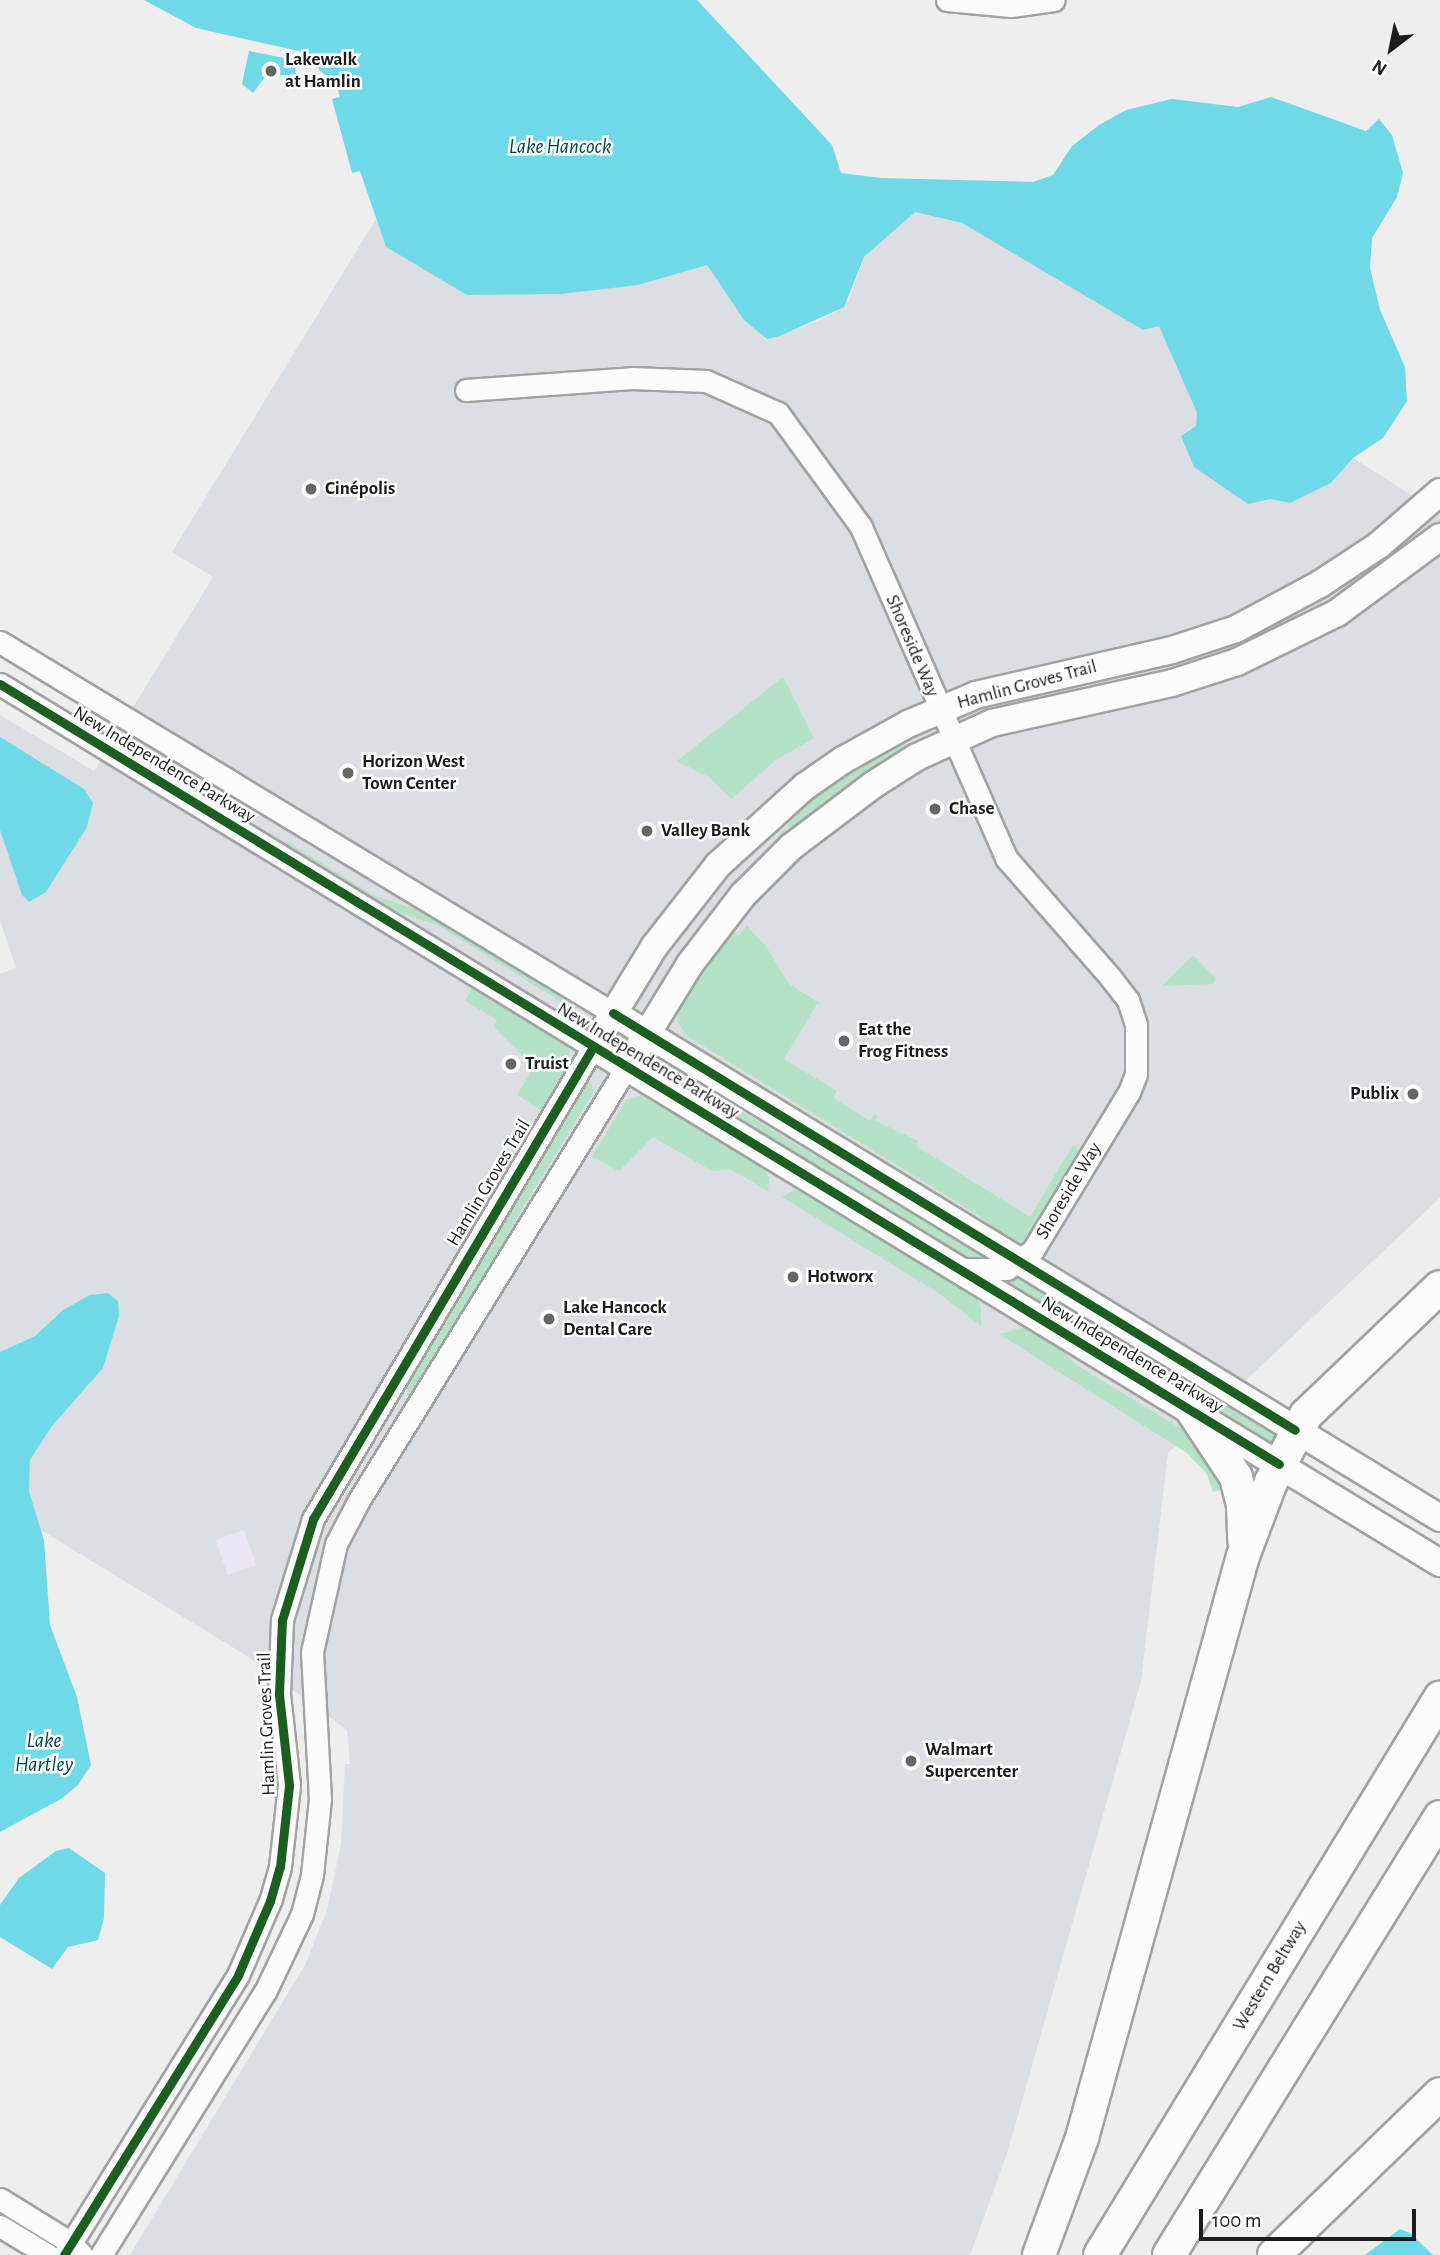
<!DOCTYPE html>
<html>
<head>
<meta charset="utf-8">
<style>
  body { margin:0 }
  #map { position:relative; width:1440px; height:2255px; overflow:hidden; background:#eeeeef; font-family:"Alegreya Sans",sans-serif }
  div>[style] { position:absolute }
  .built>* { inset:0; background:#dbdee2 }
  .industrial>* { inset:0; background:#ebe6f2; transform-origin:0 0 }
  .green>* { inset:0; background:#b5e2c6 }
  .water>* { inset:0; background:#6fd9e7 }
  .roads { filter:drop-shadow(2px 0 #a2a2a3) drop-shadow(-2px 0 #a2a2a3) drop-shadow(0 2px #a2a2a3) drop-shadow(0 -2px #a2a2a3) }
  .minor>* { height:21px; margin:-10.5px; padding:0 10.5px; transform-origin:10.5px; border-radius:10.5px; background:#fcfcfd }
  .major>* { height:26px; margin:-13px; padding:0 13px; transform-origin:13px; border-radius:13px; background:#fcfcfd }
  .highway>* { height:32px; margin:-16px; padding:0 16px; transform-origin:16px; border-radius:16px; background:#fcfcfd }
  .cycleway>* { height:9px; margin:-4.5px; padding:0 4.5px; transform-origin:4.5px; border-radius:4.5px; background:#1b5e20 }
  .dots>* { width:19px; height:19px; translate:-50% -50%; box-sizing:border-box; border:4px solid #fff; border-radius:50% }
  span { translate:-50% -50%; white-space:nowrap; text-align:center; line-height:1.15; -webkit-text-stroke:5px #fff; paint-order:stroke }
  .poi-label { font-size:19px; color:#1b1c1c; font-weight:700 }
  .left { translate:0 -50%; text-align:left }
  .right { translate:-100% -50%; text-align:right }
  .street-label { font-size:19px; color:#1b1c1c }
  .water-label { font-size:21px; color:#00434b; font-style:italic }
  .north { position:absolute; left:1356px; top:14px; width:70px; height:70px; -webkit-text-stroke:5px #fff; paint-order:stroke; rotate:212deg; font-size:19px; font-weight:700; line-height:28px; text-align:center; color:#1b1c1c }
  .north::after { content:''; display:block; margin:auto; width:24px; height:32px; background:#1b1c1c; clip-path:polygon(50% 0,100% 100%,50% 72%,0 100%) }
  .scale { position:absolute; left:1199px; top:2209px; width:217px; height:32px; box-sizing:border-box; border:4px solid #1b1c1c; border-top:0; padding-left:9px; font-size:21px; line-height:24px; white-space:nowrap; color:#1b1c1c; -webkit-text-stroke:5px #fff; paint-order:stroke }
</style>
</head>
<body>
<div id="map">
  <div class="built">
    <div style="clip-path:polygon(914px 212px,962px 223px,1143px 330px,1159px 325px,1197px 413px,1197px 426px,1181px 436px,1270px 499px,1290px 503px,1331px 483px,1353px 458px,1440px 513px,1440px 1198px,1168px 1453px,1141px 1681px,1007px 2154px,970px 2255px,130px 2255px,306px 1963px,327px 1910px,341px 1844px,345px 1764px,350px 1764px,347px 1730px,247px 1656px,41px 1530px,29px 1491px,30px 1460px,52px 1426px,103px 1368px,119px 1316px,63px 1310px,35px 1336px,0 1352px,0 974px,16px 968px,0 921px,0 715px,94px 771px,213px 577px,172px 552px,376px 219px,386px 247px,421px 268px,503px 295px,638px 285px,707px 265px,744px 320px,780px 336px,829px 316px,849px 301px,864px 257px)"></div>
  </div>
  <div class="industrial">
    <div style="left:244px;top:1530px;width:37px;height:30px;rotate:71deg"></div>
  </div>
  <div class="green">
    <div style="clip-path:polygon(783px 677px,814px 738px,776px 760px,731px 799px,709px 777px,677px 761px)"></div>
    <div style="clip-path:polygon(902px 741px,891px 748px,905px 745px,904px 749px,797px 823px,653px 998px,706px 916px,749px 867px,756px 867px,782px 831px,789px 830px,788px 825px,815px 791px)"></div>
    <div style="clip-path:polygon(288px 842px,373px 895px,438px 917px,578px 1007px,573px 1009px,439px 926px,372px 903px,283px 848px)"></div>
    <div style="clip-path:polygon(747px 926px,765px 945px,789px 984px,823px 1005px,817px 1004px,784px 1059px,837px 1091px,833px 1098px,870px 1121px,874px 1114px,879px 1117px,874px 1120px,918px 1141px,916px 1146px,1030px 1217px,1073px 1145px,1079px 1150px,1081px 1155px,1031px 1237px,1016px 1243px,1001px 1237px,981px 1217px,687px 1036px,678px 1023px,677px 1007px,717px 944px,733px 930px,738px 936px)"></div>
    <div style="clip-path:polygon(1193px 955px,1216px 979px,1212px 984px,1162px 986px)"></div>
    <div style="clip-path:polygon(474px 984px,569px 1047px,571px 1064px,544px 1112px,517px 1095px,529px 1075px,528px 1061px,494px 1027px,497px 1020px,465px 1001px)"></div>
    <div style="clip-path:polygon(665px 1065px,893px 1203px,925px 1214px,990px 1258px,989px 1262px,975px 1262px,867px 1196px,836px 1186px,658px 1072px)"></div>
    <div style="clip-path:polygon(590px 1081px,594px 1091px,510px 1229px,499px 1260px,412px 1397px,407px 1396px,407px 1387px,483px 1259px,494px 1227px,583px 1082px)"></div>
    <div style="clip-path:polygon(646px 1094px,763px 1165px,769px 1178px,768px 1191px,730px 1169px,712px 1171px,653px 1137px,619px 1171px,592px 1157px,626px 1100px)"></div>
    <div style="clip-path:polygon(794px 1190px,807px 1192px,973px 1293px,981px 1307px,981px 1326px,937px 1292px,782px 1197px)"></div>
    <div style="clip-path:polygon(1023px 1275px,1279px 1431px,1274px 1448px,991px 1280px)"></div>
    <div style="clip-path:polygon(1028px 1326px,1051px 1339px,1075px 1364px,1198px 1439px,1231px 1487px,1213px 1492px,1207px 1474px,1187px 1453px,999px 1334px)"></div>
  </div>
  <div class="water">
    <div style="clip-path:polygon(144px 0,697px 0,832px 145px,841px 173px,881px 178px,1033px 182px,1053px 175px,1072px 146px,1099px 125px,1126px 110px,1172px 99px,1238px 107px,1271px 97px,1366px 131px,1379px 119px,1392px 135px,1403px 173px,1397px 197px,1372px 238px,1370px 268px,1380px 310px,1405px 367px,1407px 401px,1383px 438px,1353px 458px,1331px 483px,1290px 503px,1270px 499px,1248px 504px,1194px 467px,1181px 436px,1196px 426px,1197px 413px,1159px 326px,1143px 330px,962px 223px,915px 212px,864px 257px,844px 307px,780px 336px,767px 339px,744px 320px,707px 265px,638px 285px,561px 294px,467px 295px,386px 247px,360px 171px,352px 173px,332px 99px,340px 97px,337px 86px,299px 51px,196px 28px)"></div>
    <div style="clip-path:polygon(249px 51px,294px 60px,296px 74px,265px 77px,253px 93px,242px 84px)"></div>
    <div style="clip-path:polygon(0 737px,84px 789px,93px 803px,87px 827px,46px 892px,29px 902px,22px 895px,0 830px)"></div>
    <div style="clip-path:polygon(108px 1293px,118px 1301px,119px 1316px,103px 1368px,52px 1426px,30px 1460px,29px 1491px,44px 1540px,50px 1625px,77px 1697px,91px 1765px,78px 1785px,61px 1799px,0 1832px,0 1352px,35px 1336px,63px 1310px,90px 1295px)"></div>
    <div style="clip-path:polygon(69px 1848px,105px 1873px,104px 1918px,98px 1940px,68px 1947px,52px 1969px,0 1937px,0 1905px,19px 1878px,56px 1851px)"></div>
    <div style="clip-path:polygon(1400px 2229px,1410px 2233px,1433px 2255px,1365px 2255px)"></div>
  </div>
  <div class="roads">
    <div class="minor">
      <div style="left:947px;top:0;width:64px;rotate:5.4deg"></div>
      <div style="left:1011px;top:6px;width:43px;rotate:-7.9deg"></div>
      <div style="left:466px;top:390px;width:166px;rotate:-4.1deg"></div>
      <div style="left:632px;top:378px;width:74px;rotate:2.3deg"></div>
      <div style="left:706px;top:381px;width:79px;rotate:24deg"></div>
      <div style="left:778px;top:413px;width:141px;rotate:53.9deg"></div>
      <div style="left:861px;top:527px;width:361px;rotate:66.3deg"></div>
      <div style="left:1006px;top:858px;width:158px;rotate:48.8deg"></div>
      <div style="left:1110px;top:977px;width:29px;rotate:52deg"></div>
      <div style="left:1128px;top:1000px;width:25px;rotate:72deg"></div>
      <div style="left:1136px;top:1024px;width:50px;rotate:90deg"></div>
      <div style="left:1136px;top:1074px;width:19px;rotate:111deg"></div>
      <div style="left:1129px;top:1092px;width:185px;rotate:121.3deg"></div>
      <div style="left:1033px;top:1250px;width:32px;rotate:144deg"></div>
      <div style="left:1007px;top:1269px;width:44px;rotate:180deg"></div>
      <div style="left:0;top:642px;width:717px;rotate:31.18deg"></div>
      <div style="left:0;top:684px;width:695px;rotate:31.47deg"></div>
      <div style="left:593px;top:1047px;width:549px;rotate:120.68deg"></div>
      <div style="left:313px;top:1519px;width:106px;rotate:107.1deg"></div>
      <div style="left:282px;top:1620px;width:74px;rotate:92.3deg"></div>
      <div style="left:279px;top:1694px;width:92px;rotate:83.7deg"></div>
      <div style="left:289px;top:1785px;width:82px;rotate:96.3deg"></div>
      <div style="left:280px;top:1867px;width:35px;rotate:106deg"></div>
      <div style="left:270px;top:1901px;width:81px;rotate:113.4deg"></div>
      <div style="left:238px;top:1975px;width:330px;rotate:121.9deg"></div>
      <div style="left:0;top:2199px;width:84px;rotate:31.8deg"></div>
      <div style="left:71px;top:2243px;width:16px;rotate:47deg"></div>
      <div style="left:0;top:2226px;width:56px;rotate:31.1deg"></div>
      <div style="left:101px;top:2255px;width:310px;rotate:-58.1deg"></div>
      <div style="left:265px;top:1992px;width:86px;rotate:-64.6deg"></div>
      <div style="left:302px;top:1914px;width:40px;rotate:-75.6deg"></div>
      <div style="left:312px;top:1875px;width:76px;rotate:-84deg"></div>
      <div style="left:320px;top:1799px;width:147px;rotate:-93.1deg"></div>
      <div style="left:312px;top:1652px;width:111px;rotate:-77.5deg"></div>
      <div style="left:336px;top:1544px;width:50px;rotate:-62.4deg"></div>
      <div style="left:359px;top:1500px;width:508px;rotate:-58.28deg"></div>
    </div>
    <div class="major">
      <div style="left:1440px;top:492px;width:81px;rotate:139deg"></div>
      <div style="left:1379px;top:545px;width:71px;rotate:146.5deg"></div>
      <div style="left:1320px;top:584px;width:95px;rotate:151.8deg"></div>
      <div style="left:1236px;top:629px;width:67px;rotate:161.8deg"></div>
      <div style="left:1172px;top:650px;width:201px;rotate:167.1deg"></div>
      <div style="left:976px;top:695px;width:74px;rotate:156.9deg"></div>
      <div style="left:908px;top:724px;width:74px;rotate:151deg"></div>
      <div style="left:843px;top:760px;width:47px;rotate:145.3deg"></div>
      <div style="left:804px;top:787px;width:116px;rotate:137.8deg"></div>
      <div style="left:718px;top:865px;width:104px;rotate:128deg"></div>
      <div style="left:654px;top:947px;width:117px;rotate:121.4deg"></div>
      <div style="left:593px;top:1047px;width:992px;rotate:31.35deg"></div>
      <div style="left:613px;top:1013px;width:969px;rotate:31.41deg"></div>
      <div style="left:626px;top:1068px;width:122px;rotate:-58.4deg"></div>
      <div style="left:690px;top:964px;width:87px;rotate:-52.5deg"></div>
      <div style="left:743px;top:895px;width:68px;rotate:-45deg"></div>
      <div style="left:791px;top:847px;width:103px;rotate:-37.1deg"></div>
      <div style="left:873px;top:785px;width:52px;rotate:-32.5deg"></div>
      <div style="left:917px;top:757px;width:82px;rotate:-24.4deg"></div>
      <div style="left:992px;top:723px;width:184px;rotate:-12.5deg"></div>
      <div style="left:1172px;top:683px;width:68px;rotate:-17.9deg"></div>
      <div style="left:1237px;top:662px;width:111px;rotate:-26.1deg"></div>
      <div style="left:1337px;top:613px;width:128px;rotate:-36.4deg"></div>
    </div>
    <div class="highway">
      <div style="left:1193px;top:1412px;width:78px;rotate:56.5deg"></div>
      <div style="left:1236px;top:1477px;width:29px;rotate:76deg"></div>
      <div style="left:1243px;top:1505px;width:35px;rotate:88deg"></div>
      <div style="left:1039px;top:2255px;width:125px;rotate:-69.8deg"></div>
      <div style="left:1082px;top:2138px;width:604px;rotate:-74.54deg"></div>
      <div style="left:1243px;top:1556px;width:79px;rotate:-69.3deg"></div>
      <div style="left:1271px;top:1482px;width:76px;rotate:-62.4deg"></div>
      <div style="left:1306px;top:1415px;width:185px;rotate:-43.7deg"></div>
      <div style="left:1100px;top:2255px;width:653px;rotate:-58.6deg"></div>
      <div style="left:1169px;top:2255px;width:515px;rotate:-58.25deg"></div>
      <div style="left:1274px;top:2255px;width:231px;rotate:-44.1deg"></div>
    </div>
  </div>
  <div class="cycleway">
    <div style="left:0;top:684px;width:1498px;rotate:31.38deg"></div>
    <div style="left:613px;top:1013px;width:799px;rotate:31.44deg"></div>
    <div style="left:64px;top:2255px;width:330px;rotate:-58.1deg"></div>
    <div style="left:238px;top:1975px;width:81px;rotate:-66.6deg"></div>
    <div style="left:270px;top:1901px;width:35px;rotate:-74deg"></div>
    <div style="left:280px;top:1867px;width:82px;rotate:-83.7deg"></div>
    <div style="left:289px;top:1785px;width:92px;rotate:-96.3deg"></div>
    <div style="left:279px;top:1694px;width:74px;rotate:-87.7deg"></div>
    <div style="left:282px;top:1620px;width:106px;rotate:-72.9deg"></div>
    <div style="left:313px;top:1519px;width:549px;rotate:-59.32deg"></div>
  </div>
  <div class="dots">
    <div style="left:271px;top:71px;background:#656666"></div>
    <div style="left:311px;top:489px;background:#656666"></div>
    <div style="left:348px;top:773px;background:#656666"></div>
    <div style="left:935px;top:809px;background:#656666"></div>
    <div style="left:647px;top:831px;background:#656666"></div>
    <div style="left:844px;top:1041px;background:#656666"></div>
    <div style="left:511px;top:1064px;background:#656666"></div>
    <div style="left:1413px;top:1094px;background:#656666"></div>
    <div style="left:793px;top:1277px;background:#656666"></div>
    <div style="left:549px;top:1319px;background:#656666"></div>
    <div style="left:911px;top:1761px;background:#656666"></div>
  </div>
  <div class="poi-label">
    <span class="left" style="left:285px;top:71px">Lakewalk<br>at Hamlin</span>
    <span class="left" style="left:325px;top:489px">Cinépolis</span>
    <span class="left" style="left:362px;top:773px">Horizon West<br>Town Center</span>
    <span class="left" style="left:949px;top:809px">Chase</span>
    <span class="left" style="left:661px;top:831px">Valley Bank</span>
    <span class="left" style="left:858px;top:1041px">Eat the<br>Frog Fitness</span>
    <span class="left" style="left:525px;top:1064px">Truist</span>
    <span class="right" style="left:1399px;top:1094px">Publix</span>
    <span class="left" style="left:807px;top:1277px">Hotworx</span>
    <span class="left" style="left:563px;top:1319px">Lake Hancock<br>Dental Care</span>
    <span class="left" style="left:925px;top:1761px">Walmart<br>Supercenter</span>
  </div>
  <div class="street-label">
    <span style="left:912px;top:646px;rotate:67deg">Shoreside Way</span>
    <span style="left:1027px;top:685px;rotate:-15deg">Hamlin Groves Trail</span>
    <span style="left:164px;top:765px;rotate:31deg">New Independence Parkway</span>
    <span style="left:648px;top:1061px;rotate:31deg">New Independence Parkway</span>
    <span style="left:489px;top:1183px;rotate:-59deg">Hamlin Groves Trail</span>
    <span style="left:1069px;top:1191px;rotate:-59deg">Shoreside Way</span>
    <span style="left:1132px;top:1355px;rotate:31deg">New Independence Parkway</span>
    <span style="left:267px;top:1724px;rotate:-92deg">Hamlin Groves Trail</span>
    <span style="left:1270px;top:1976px;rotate:-59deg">Western Beltway</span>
  </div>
  <div class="water-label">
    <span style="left:560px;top:147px">Lake Hancock</span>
    <span style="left:44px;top:1753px">Lake<br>Hartley</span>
  </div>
  <div class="north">N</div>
  <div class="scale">100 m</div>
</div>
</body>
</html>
